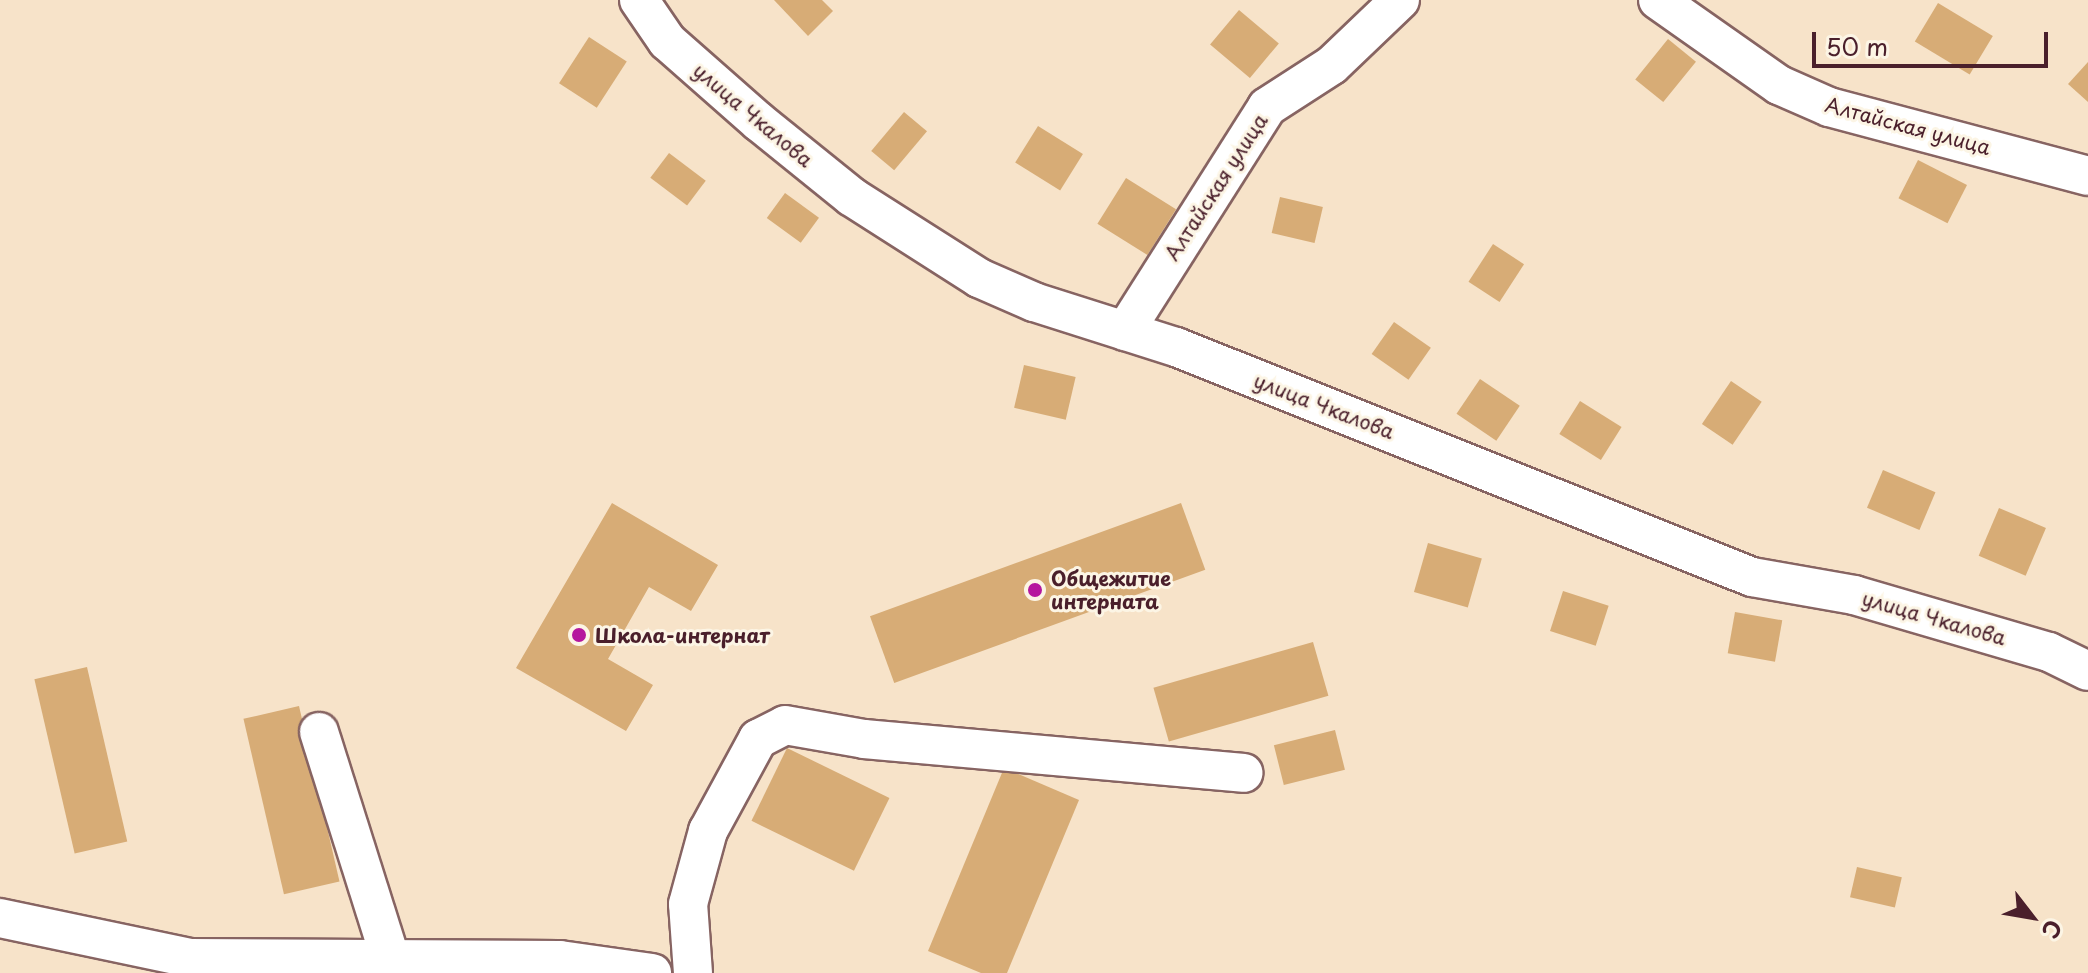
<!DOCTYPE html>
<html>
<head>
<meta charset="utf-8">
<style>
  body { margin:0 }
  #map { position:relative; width:2088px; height:973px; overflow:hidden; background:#f7e3c9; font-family:"Playpen Sans",sans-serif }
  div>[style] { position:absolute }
  .building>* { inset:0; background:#d7ac76; transform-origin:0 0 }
  .roads { filter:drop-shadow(2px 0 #876462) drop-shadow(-2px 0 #876462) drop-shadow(0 2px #876462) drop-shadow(0 -2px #876462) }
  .minor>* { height:38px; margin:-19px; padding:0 19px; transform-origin:19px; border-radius:19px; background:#fff }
  .dots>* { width:22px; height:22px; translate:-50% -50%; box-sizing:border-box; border:4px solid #fcf5e5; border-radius:50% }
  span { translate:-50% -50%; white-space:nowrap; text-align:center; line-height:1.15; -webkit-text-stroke:6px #fcf5e5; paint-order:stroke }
  .street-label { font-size:20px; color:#4a1f2b }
  .poi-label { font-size:20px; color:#4a1f2b; font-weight:700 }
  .left { translate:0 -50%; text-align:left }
  .north { position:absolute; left:1992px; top:877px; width:80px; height:80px; -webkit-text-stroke:6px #fcf5e5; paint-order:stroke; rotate:121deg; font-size:22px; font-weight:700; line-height:32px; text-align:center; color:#4a1f2b }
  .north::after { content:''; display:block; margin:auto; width:28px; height:36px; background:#4a1f2b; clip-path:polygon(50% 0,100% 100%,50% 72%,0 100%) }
  .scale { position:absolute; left:1812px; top:32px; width:236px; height:36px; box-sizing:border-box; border:4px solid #4a1f2b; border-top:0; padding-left:10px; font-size:24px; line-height:28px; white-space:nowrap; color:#4a1f2b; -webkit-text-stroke:6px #fcf5e5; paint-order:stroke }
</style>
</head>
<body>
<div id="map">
  <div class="building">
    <div style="clip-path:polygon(774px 0,822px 0,833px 11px,808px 36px)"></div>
    <div style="left:1938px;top:3px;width:64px;height:45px;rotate:31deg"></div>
    <div style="left:1239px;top:10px;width:52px;height:45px;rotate:40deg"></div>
    <div style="left:589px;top:37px;width:45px;height:55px;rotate:33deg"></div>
    <div style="left:1668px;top:39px;width:36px;height:52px;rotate:39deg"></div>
    <div style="clip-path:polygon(2088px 62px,2088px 102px,2068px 84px)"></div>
    <div style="left:904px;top:112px;width:30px;height:51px;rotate:40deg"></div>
    <div style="left:1038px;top:126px;width:53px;height:43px;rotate:32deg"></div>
    <div style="left:669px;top:153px;width:46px;height:31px;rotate:37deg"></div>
    <div style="left:1918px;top:160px;width:55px;height:43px;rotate:27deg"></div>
    <div style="left:1126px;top:178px;width:59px;height:54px;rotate:32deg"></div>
    <div style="left:785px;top:193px;width:42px;height:31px;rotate:36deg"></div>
    <div style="left:1280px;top:197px;width:44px;height:37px;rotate:13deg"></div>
    <div style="left:1493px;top:244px;width:37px;height:45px;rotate:33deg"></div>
    <div style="left:1394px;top:322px;width:45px;height:39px;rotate:35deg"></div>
    <div style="left:1024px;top:365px;width:53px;height:44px;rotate:13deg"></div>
    <div style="left:1480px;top:379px;width:48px;height:42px;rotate:34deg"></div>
    <div style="left:1731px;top:381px;width:37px;height:52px;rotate:34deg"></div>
    <div style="left:1580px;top:401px;width:49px;height:39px;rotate:32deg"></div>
    <div style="left:1883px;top:470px;width:57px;height:41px;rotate:23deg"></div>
    <div style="clip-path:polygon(612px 503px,718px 565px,691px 611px,649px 587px,608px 659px,653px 685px,626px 731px,516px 668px)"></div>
    <div style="left:1181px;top:503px;width:71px;height:331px;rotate:70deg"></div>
    <div style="left:1999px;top:508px;width:51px;height:52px;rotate:23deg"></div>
    <div style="left:1428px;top:543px;width:56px;height:51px;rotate:16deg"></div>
    <div style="left:1563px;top:591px;width:48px;height:42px;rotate:18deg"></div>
    <div style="left:1735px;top:612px;width:48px;height:42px;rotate:10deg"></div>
    <div style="left:1313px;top:642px;width:56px;height:166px;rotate:74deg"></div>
    <div style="left:87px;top:667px;width:179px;height:54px;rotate:77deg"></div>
    <div style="left:299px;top:706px;width:180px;height:57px;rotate:77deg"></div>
    <div style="left:1335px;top:730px;width:41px;height:63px;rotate:76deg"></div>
    <div style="left:787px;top:748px;width:114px;height:81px;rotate:26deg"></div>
    <div style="clip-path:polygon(1004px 768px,1079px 800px,1007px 973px,981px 973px,928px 951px)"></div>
    <div style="left:1857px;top:867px;width:46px;height:31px;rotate:13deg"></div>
  </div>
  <div class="roads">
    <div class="minor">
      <div style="left:639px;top:0;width:50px;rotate:55.7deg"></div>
      <div style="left:667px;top:41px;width:123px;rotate:41.4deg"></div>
      <div style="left:759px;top:122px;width:119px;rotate:38.9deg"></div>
      <div style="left:852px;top:197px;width:151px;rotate:32.5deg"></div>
      <div style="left:979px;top:278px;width:60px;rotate:23.6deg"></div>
      <div style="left:1034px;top:302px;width:149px;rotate:17.6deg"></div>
      <div style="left:1176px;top:347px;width:620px;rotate:21.77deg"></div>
      <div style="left:1752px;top:577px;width:104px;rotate:10deg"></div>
      <div style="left:1854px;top:595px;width:203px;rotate:16.3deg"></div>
      <div style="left:2049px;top:652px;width:43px;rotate:26deg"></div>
      <div style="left:1658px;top:0;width:148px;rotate:35.1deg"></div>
      <div style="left:1779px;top:85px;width:55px;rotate:23.7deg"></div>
      <div style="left:1829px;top:107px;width:268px;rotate:14.9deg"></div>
      <div style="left:1125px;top:331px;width:265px;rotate:-57.6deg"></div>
      <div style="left:1267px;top:107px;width:77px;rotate:-32.9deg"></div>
      <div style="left:1332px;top:65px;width:94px;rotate:-43.7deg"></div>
      <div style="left:319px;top:732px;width:240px;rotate:72.5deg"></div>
      <div style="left:0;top:918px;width:193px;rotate:11.9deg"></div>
      <div style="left:189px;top:958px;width:371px;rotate:0.3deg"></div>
      <div style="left:560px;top:960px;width:93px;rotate:8deg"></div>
      <div style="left:693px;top:973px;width:69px;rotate:-94.1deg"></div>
      <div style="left:688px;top:904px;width:76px;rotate:-74.7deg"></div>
      <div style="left:708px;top:831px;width:105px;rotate:-61.5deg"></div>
      <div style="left:758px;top:739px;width:30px;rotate:-27deg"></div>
      <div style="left:785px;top:725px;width:80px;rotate:10deg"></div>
      <div style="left:864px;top:739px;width:381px;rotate:5.1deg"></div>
    </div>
  </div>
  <div class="dots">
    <div style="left:1035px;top:590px;background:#b5179e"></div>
    <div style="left:579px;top:635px;background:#b5179e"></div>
  </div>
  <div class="street-label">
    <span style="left:753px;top:115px;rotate:40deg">улица Чкалова</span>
    <span style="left:1908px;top:126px;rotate:15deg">Алтайская улица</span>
    <span style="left:1216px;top:187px;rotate:-57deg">Алтайская улица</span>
    <span style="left:1324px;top:406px;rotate:21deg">улица Чкалова</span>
    <span style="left:1934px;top:618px;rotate:16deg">улица Чкалова</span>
  </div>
  <div class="poi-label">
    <span class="left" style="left:1051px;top:590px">Общежитие<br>интерната</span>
    <span class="left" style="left:595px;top:635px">Школа-интернат</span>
  </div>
  <div class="north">С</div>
  <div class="scale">50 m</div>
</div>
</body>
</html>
